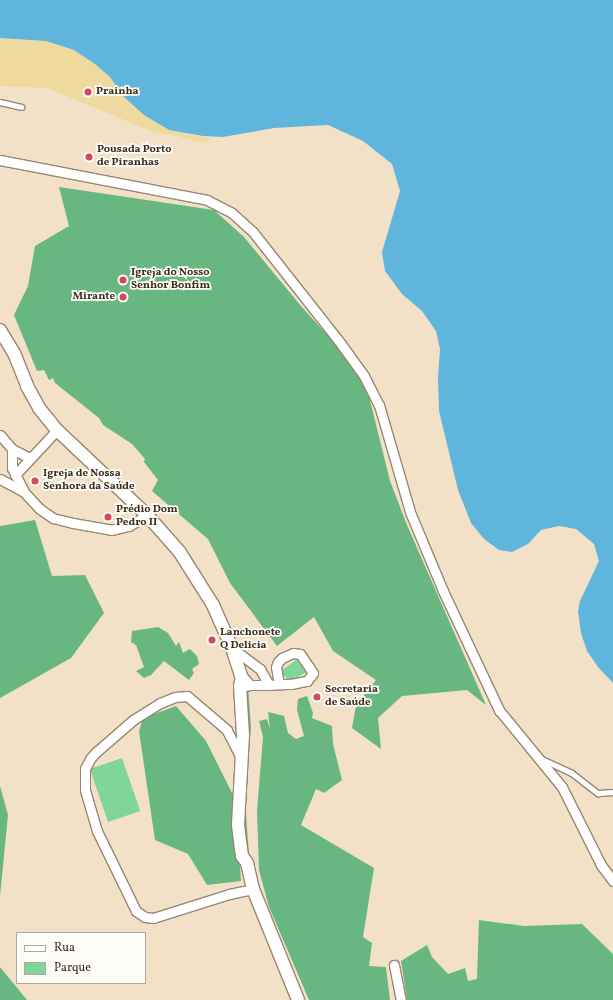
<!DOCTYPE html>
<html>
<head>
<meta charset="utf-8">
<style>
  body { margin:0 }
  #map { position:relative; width:613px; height:1000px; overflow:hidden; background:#f3e1c7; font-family:Vollkorn,serif }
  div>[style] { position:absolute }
  .green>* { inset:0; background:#80d598; transform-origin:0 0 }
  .forest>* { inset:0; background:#68b680 }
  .sand>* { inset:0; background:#eeda9e }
  .water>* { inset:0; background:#5fb5db }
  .roads { filter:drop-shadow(1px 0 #978672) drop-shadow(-1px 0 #978672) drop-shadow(0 1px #978672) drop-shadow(0 -1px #978672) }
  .service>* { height:4.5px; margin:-2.25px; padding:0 2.25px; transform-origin:2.25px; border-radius:2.25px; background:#fff }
  .minor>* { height:9px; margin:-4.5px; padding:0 4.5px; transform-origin:4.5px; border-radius:4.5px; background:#fff }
  .tertiary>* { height:12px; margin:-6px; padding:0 6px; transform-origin:6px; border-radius:6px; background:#fff }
  .dots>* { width:11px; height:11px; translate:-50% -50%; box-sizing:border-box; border:2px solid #fdfcf7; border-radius:50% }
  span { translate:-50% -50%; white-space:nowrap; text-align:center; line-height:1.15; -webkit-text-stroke:3.5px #fdfcf7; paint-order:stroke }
  .poi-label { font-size:11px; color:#3b2a1e; font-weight:700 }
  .left { translate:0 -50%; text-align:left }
  .right { translate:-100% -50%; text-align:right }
  .legend { position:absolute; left:16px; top:932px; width:130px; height:52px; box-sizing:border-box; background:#fdfcf7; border:1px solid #afa8a0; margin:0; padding:5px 7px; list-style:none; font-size:12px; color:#3b2a1e }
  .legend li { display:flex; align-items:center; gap:8px; height:20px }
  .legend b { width:20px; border:1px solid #afa8a0 }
</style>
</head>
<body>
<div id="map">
  <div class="green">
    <div style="clip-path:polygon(300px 657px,309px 671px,289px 682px,281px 671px)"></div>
    <div style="left:122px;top:758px;width:56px;height:34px;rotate:71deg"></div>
  </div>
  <div class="forest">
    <div style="clip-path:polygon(59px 187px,214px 210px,244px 237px,301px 306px,364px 376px,390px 481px,407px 525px,486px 705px,467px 690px,402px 696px,378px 718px,381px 749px,352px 728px,356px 706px,376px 680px,333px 651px,314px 617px,277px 646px,230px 583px,208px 539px,152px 491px,158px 480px,144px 462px,145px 459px,132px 444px,103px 425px,99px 418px,55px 383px,53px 378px,49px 380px,44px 370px,37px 371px,14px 315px,28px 286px,35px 246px,69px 226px)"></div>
    <div style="clip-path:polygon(35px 520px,52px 576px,85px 575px,104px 613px,71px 658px,0 698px,0 526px)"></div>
    <div style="clip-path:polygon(158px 627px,168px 633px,176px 646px,179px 642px,183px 653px,190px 649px,197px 656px,199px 664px,192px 669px,194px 673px,189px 680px,164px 661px,151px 675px,144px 678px,136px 671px,144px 667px,136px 645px,131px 642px,132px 631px)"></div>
    <div style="clip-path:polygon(248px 685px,251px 728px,245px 800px,249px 855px,247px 863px,242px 856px,240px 686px)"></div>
    <div style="clip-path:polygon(307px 696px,313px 713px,312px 718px,332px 726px,333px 744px,342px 780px,324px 793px,316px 789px,301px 825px,374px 868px,363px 937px,372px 943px,369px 966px,386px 967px,390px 1000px,309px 1000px,269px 907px,259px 870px,257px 811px,263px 737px,259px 721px,267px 719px,270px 729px,268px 712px,284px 716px,288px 733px,296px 739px,304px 736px,297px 710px,298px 699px)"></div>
    <div style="clip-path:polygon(176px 706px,206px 741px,236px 801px,241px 881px,207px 885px,188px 854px,155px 840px,139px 731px,143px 718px)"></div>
    <div style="clip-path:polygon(0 786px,8px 815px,0 896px)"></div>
    <div style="clip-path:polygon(479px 920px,524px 926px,582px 924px,613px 954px,613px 1000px,407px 1000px,401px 961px,427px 945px,432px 957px,448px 974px,465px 968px,468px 981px,477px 979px)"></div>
    <div style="clip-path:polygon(0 967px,27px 1000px,0 1000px)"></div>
  </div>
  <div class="sand">
    <div style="clip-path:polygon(0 38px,46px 41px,74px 50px,95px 64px,110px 77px,123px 96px,169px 130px,212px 139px,206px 143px,199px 142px,178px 136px,156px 133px,47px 88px,0 86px)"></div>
  </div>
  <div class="water">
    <div style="clip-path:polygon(0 0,613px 0,613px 683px,598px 667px,587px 651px,581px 633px,578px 611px,580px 601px,599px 561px,594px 544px,576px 529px,559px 526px,541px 530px,528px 544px,512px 552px,499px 550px,484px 539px,471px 523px,458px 490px,439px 411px,438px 378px,440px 349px,436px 331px,422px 311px,402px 294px,385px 271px,382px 252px,400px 191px,392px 164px,363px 141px,328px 125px,274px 128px,223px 137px,203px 136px,169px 130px,144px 115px,123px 96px,110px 77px,95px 64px,74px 50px,46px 41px,0 38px)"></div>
  </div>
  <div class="roads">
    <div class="service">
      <div style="left:0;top:102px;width:22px;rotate:13deg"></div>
      <div style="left:542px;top:759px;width:33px;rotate:25deg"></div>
      <div style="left:572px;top:773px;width:33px;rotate:38deg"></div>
      <div style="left:598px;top:793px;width:15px;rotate:-4deg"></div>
    </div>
    <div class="minor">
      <div style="left:0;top:160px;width:211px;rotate:10.9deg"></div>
      <div style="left:207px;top:200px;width:28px;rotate:27deg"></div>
      <div style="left:232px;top:213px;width:28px;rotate:42deg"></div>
      <div style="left:253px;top:232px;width:142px;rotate:51.8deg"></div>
      <div style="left:341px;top:344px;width:39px;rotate:54deg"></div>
      <div style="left:364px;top:376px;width:33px;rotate:63deg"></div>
      <div style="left:379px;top:405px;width:111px;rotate:73.8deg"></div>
      <div style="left:410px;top:512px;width:86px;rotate:67.3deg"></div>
      <div style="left:443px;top:591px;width:132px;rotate:64.8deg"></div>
      <div style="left:499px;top:710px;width:99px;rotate:50.7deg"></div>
      <div style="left:562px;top:787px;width:87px;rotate:63.4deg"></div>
      <div style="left:601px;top:865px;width:20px;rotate:53deg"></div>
      <div style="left:0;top:435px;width:18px;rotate:49deg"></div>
      <div style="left:12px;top:449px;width:20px;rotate:27deg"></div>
      <div style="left:12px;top:449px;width:19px;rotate:90deg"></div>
      <div style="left:12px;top:468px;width:27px;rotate:63deg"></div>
      <div style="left:24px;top:492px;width:23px;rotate:47deg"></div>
      <div style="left:40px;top:509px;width:16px;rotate:35deg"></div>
      <div style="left:53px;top:518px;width:21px;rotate:14deg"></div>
      <div style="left:73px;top:523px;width:39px;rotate:10deg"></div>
      <div style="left:111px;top:530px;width:18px;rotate:-13deg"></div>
      <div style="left:129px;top:526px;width:21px;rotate:-31deg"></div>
      <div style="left:15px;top:475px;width:62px;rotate:-47deg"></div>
      <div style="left:0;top:479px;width:27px;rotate:28deg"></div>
      <div style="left:232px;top:648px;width:35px;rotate:37deg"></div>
      <div style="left:260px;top:669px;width:18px;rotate:61deg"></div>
      <div style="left:248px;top:685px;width:21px"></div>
      <div style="left:269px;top:685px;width:22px;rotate:-3deg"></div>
      <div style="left:291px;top:684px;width:16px;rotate:-11deg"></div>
      <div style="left:307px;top:681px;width:10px;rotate:-53deg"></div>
      <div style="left:313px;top:673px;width:23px;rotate:-124deg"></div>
      <div style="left:300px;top:654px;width:7px;rotate:-172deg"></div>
      <div style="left:293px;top:653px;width:12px;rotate:156deg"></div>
      <div style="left:282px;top:658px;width:6px;rotate:135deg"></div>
      <div style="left:278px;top:662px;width:5px;rotate:112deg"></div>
      <div style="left:276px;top:667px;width:17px;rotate:80deg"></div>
      <div style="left:241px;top:758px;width:31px;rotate:-117deg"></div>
      <div style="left:227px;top:730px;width:52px;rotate:-139.6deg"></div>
      <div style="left:187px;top:696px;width:12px;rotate:175deg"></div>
      <div style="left:175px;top:697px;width:16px;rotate:158deg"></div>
      <div style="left:160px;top:703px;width:32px;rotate:148deg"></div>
      <div style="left:133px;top:720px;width:49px;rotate:139.1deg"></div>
      <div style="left:96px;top:752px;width:9px;rotate:131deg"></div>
      <div style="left:90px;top:759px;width:11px;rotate:117deg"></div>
      <div style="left:85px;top:769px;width:21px;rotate:90deg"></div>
      <div style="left:85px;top:790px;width:43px;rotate:73.7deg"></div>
      <div style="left:97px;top:831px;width:89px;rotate:64deg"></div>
      <div style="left:136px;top:911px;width:11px;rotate:34deg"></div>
      <div style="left:145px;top:917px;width:8px;rotate:7deg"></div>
      <div style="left:153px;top:918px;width:80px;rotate:-17.5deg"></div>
      <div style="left:229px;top:894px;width:25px;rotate:-12deg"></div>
      <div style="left:394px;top:965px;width:36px;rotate:79deg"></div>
    </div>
    <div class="tertiary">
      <div style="left:0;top:330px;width:27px;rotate:59deg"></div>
      <div style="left:14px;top:353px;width:35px;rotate:68deg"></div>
      <div style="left:27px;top:386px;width:25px;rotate:61deg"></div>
      <div style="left:39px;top:408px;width:28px;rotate:51deg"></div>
      <div style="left:57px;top:430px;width:124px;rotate:43.4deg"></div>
      <div style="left:147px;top:515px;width:48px;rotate:48.4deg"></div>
      <div style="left:179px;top:551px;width:64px;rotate:57.8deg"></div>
      <div style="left:213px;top:605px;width:47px;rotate:66.2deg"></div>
      <div style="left:232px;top:648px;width:32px;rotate:72deg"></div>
      <div style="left:242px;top:678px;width:9px;rotate:49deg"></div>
      <div style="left:242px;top:678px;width:8px;rotate:104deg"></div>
      <div style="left:240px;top:686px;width:49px;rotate:86.5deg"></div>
      <div style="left:243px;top:735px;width:90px;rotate:93.2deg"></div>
      <div style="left:238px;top:825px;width:23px;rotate:83deg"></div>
      <div style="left:241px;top:848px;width:8px;rotate:83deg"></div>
      <div style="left:242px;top:856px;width:9px;rotate:54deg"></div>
      <div style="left:247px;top:863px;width:27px;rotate:77deg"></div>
      <div style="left:253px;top:889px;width:120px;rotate:67.9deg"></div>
    </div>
  </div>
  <div class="dots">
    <div style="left:88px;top:92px;background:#d1495b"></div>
    <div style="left:89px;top:157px;background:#d1495b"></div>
    <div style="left:123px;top:280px;background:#d1495b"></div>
    <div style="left:123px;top:297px;background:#d1495b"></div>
    <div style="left:35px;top:481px;background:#d1495b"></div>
    <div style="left:108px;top:517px;background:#d1495b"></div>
    <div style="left:212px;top:640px;background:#d1495b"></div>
    <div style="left:317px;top:697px;background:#d1495b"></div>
  </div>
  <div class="poi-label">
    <span class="left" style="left:96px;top:92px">Prainha</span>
    <span class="left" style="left:97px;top:157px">Pousada Porto<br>de Piranhas</span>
    <span class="left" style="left:131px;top:280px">Igreja do Nosso<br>Senhor Bonfim</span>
    <span class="right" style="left:115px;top:297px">Mirante</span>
    <span class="left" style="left:43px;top:481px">Igreja de Nossa<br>Senhora da Saúde</span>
    <span class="left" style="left:116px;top:517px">Prédio Dom<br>Pedro II</span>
    <span class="left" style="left:220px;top:640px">Lanchonete<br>Q Delicia</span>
    <span class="left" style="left:325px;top:697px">Secretaria<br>de Saúde</span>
  </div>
  <ul class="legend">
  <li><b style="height:5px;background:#fff"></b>Rua</li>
  <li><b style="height:11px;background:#80d598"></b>Parque</li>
  </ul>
</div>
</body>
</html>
